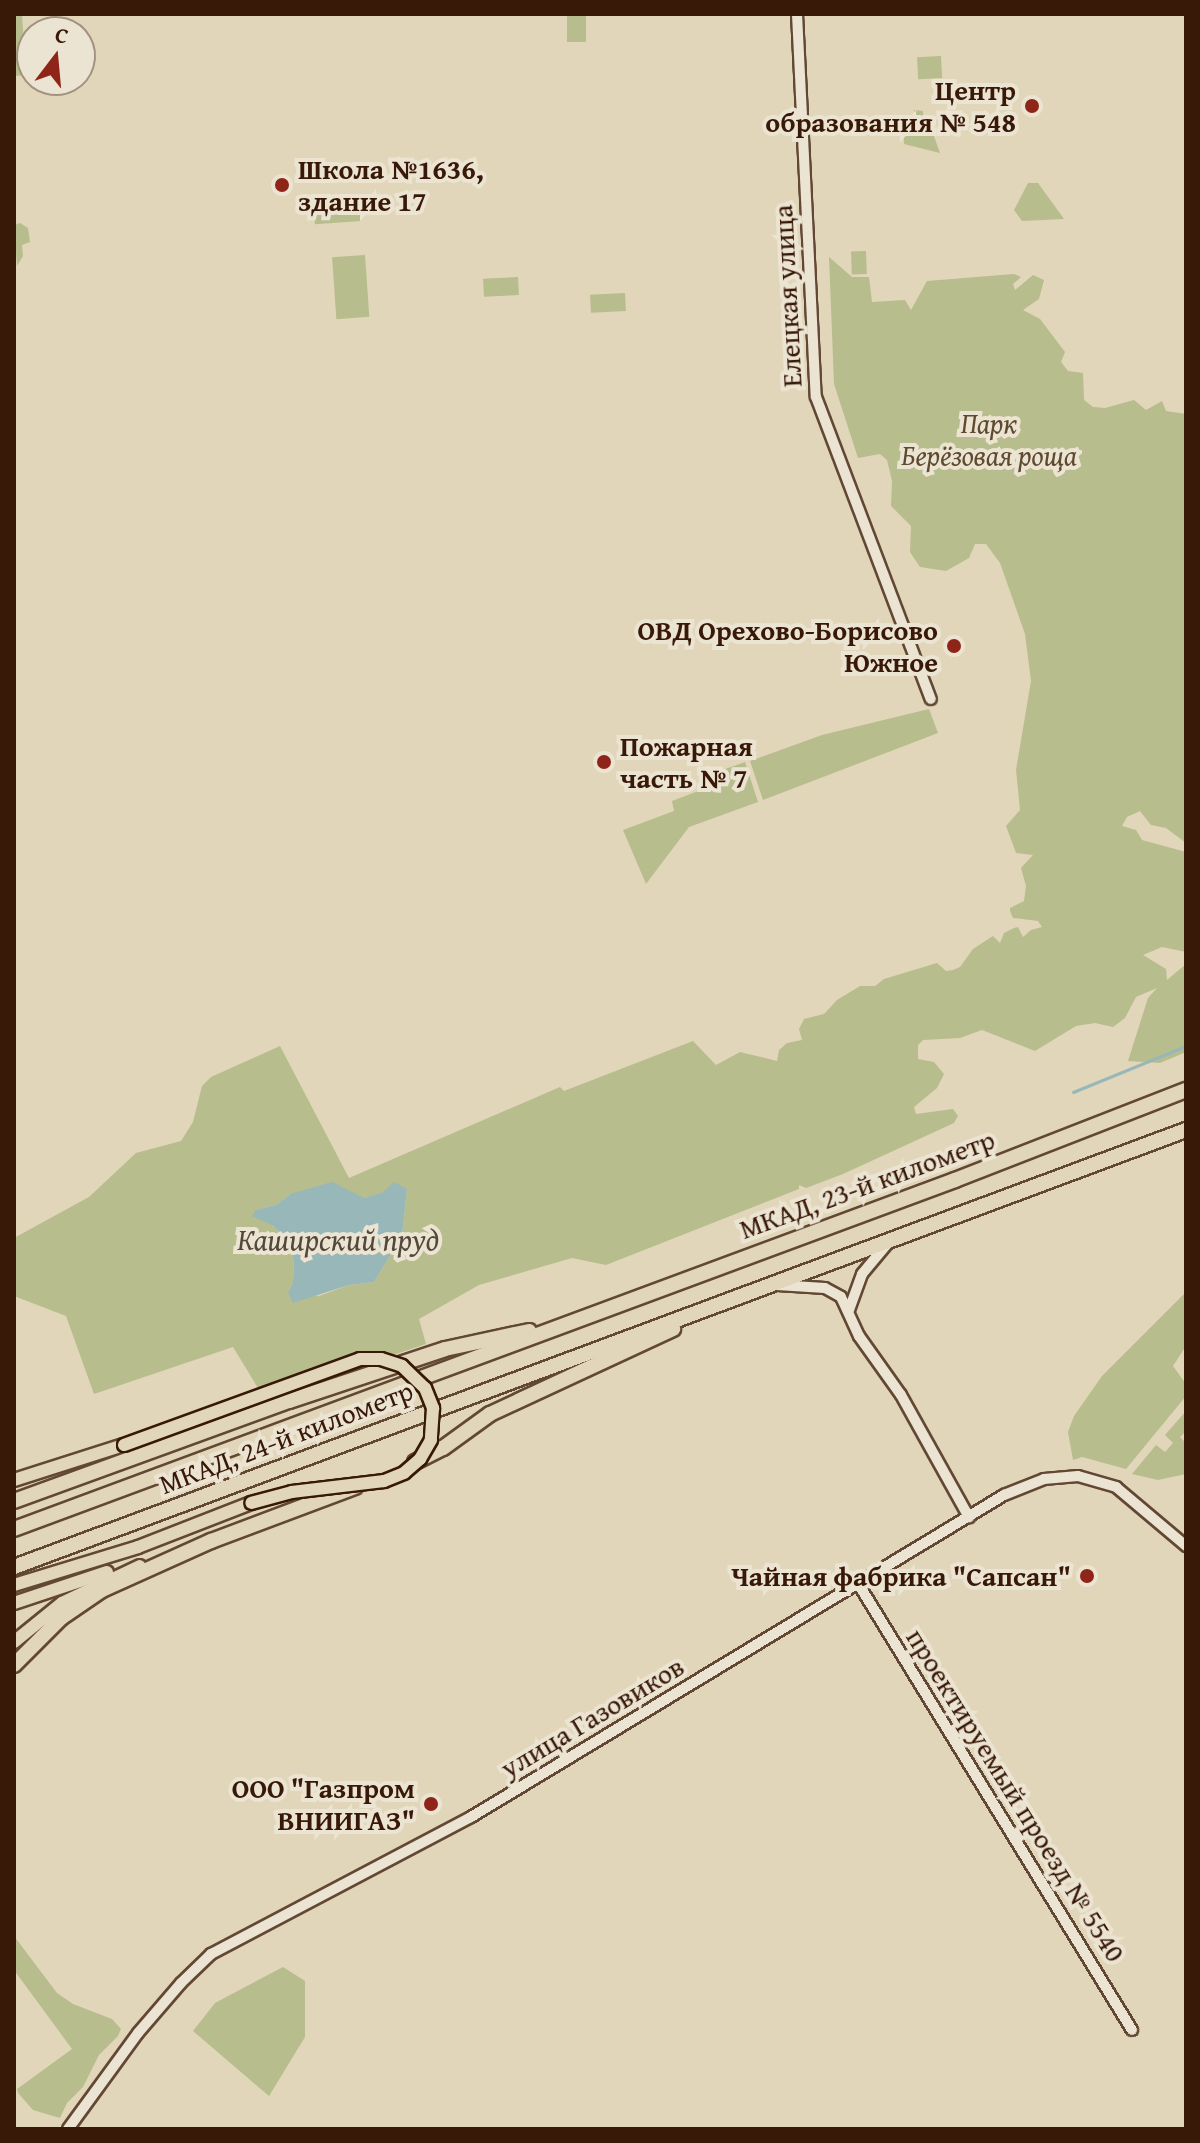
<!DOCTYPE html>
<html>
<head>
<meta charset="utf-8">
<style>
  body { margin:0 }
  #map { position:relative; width:1200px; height:2143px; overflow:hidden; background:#e1d6b9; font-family:"Gentium Book Plus",serif }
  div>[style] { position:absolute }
  .green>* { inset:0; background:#b7bd8c; transform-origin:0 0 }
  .water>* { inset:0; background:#97b7b8 }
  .stream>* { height:3px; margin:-1.5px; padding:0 1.5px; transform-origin:1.5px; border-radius:1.5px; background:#97b7b8 }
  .roads { filter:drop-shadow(2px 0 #624834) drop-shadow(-2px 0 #624834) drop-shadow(0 2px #624834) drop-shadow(0 -2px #624834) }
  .minor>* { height:10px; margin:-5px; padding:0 5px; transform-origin:5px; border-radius:5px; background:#ece4d2 }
  .major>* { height:12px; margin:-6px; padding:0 6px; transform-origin:6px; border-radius:6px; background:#e1d6b9 }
  .highway>* { height:14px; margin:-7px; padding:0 7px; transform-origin:7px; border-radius:7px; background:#e1d6b9 }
  .bridges { filter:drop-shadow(2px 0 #381807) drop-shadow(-2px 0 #381807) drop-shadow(0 2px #381807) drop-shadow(0 -2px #381807) }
  .major-bridge>* { height:12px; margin:-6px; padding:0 6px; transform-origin:6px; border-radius:6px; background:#e1d6b9 }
  .dots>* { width:22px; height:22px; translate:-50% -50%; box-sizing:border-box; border:4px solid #ece4d2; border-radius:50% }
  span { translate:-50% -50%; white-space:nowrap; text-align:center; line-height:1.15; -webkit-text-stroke:8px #ece4d2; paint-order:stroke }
  .poi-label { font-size:28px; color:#381807; font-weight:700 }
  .right { translate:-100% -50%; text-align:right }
  .left { translate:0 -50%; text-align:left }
  .street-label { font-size:28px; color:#381807 }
  .park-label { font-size:28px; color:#5e4a2f; font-style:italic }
  .water-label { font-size:30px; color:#54483c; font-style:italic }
  .frame { position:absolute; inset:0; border:16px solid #381807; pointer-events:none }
  .north { position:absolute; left:16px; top:16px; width:80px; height:80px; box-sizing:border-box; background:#ece4d2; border:2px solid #a49281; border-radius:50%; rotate:16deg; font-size:22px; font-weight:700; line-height:32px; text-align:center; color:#381807 }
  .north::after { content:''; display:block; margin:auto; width:28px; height:36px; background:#8f2418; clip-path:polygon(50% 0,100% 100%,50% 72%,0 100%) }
</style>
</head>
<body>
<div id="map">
  <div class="green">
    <div style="clip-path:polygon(14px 14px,22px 14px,26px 75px,14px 76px)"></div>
    <div style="left:567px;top:14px;width:19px;height:28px"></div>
    <div style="left:941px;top:56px;width:22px;height:24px;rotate:87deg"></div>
    <div style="clip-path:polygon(914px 110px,923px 111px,924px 125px,930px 125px,940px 153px,904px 144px,903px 122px,915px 121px)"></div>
    <div style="clip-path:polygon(1028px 183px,1038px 183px,1064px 219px,1022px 221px,1014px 210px)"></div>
    <div style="left:359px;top:195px;width:26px;height:46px;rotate:86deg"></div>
    <div style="clip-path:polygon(20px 223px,28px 228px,30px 242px,22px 245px,23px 256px,17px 266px,14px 225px)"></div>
    <div style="left:866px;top:251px;width:23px;height:15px;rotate:88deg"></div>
    <div style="left:365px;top:255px;width:62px;height:33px;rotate:86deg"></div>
    <div style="clip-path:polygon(evenodd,829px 257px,852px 277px,869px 277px,872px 302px,905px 300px,911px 310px,927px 281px,1014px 274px,1021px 277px,1013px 284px,1015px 290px,1033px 275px,1044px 280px,1039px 299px,1023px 310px,1040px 319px,1065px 352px,1061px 362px,1068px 371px,1083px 373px,1084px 400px,1093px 407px,1105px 408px,1134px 400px,1146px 410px,1162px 401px,1166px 411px,1186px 414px,1186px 843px,1166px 828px,1151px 825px,1140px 811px,1127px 817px,1122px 826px,1136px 830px,1142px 840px,1186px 852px,1186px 952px,1162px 947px,1143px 955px,1166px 969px,1167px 980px,1186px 964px,1186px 1052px,1160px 1063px,1128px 1061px,1148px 998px,1157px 988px,1136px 997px,1125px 1018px,1113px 1027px,1095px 1023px,1076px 1026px,1035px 1051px,982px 1030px,960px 1038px,923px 1040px,918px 1045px,918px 1059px,934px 1062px,944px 1074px,937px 1088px,914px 1107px,916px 1114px,953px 1109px,958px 1116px,954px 1123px,843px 1174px,806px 1188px,799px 1185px,799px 1189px,606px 1265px,572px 1258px,479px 1285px,419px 1319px,426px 1344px,264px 1398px,233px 1347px,94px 1394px,66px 1316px,14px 1296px,14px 1238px,89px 1197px,136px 1153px,181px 1141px,193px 1122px,202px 1086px,211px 1077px,280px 1046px,349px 1178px,560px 1087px,564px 1091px,693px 1041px,716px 1065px,740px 1052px,777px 1061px,779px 1050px,787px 1043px,802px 1040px,799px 1029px,804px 1019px,824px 1014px,837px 1000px,860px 986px,875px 986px,884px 979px,937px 963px,946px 971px,953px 970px,960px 967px,973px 949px,993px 936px,1000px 943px,1004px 933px,1014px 928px,1018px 927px,1023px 937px,1031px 930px,1042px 927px,1038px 921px,1013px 918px,1010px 911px,1010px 908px,1024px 901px,1026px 886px,1021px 868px,1033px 855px,1016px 853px,1006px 826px,1020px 810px,1016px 770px,1031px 681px,1025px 634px,1000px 563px,986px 544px,975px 544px,969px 558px,946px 571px,920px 567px,910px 552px,911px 526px,891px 506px,892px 481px,887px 460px,880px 454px,858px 458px,834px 384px,829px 257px,407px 1189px,402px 1236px,374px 1282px,349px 1285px,319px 1296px,288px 1292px,293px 1282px,294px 1261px,286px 1238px,256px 1210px,278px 1204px,290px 1194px,364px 1198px,407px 1189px)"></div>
    <div style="left:518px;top:277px;width:18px;height:35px;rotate:87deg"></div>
    <div style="left:625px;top:293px;width:18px;height:35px;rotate:87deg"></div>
    <div style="clip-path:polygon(929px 709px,938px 733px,763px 800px,750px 761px,822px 735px)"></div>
    <div style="clip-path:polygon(745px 762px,758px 802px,689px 827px,646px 884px,623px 830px,674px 811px,672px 801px,706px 788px,711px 774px)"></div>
    <div style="clip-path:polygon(1186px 1292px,1186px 1346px,1173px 1366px,1186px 1384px,1186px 1396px,1126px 1469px,1082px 1457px,1073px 1460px,1068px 1432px,1074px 1416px,1102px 1376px)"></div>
    <div style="clip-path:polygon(1186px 1411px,1186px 1431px,1180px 1437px,1186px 1443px,1186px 1474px,1158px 1480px,1132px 1474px,1156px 1445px,1165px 1452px,1173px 1443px,1165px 1435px)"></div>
    <div style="clip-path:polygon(14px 1936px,57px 1993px,73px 2004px,112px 2019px,121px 2029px,118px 2036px,99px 2055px,83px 2087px,67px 2103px,60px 2118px,33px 2110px,18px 2093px,17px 2089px,72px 2049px,14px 1970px)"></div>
    <div style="clip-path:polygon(283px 1967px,305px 1981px,305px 2037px,269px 2096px,193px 2031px,215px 2003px)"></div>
  </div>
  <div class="water">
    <div style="clip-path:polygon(332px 1182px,364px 1198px,382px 1193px,394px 1182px,407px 1189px,402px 1236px,374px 1282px,349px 1285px,293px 1303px,288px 1292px,293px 1282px,294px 1261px,286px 1238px,272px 1225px,252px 1216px,256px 1210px,278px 1204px,290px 1194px)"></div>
  </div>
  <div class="stream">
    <div style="left:1073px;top:1092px;width:122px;rotate:-22.2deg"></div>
  </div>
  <div class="roads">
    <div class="minor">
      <div style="left:797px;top:14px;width:383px;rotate:87.2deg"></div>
      <div style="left:816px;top:397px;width:323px;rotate:69.2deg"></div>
      <div style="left:777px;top:1285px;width:48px;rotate:3.6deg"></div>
      <div style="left:825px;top:1288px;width:18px;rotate:29deg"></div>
      <div style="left:841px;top:1297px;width:43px;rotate:65.2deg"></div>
      <div style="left:859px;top:1336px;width:72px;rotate:54.6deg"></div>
      <div style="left:901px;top:1395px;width:140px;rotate:60.9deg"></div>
      <div style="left:849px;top:1310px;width:38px;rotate:-70deg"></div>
      <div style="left:862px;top:1274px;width:39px;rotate:-50deg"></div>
      <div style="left:859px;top:1585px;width:522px;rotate:58.47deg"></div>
      <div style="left:68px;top:2129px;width:119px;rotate:-53.9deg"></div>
      <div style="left:138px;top:2033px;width:66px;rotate:-49.3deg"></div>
      <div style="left:181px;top:1983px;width:42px;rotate:-44deg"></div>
      <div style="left:211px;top:1954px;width:294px;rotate:-27.8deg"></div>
      <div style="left:471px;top:1817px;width:623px;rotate:-31.14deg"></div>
      <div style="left:1004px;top:1495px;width:43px;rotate:-21.8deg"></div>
      <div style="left:1044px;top:1479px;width:34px;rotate:-5deg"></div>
      <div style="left:1078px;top:1476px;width:40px;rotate:16deg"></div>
      <div style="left:1116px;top:1487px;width:92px;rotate:40.1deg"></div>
    </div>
    <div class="major">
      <div style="left:14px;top:1480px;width:115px;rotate:-17.7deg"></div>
      <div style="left:14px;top:1585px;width:130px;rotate:-17deg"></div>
      <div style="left:138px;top:1547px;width:121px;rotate:-21.3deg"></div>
      <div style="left:14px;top:1603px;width:98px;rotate:-18.4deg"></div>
      <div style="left:14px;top:1642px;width:62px;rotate:-39.1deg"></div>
      <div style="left:62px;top:1603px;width:86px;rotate:-25.4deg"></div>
    </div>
    <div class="highway">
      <div style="left:415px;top:1462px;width:31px;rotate:-27deg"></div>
      <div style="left:443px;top:1448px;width:58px;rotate:-35.9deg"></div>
      <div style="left:490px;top:1414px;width:202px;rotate:-24.9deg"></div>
      <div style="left:14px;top:1501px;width:293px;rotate:-20deg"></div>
      <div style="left:289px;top:1401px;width:164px;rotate:-18.4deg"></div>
      <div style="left:445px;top:1349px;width:86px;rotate:-12.1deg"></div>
      <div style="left:14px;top:1529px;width:1004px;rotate:-20.35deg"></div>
      <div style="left:955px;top:1180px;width:248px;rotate:-21.3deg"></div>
      <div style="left:14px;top:1567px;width:1251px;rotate:-20.45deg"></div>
      <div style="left:14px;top:1665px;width:66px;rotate:-45deg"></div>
      <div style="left:61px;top:1618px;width:50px;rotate:-34.3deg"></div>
      <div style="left:102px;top:1590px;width:120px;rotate:-24.2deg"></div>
      <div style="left:211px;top:1541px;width:154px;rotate:-20.6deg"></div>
    </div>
  </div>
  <div class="bridges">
    <div class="major-bridge">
      <div style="left:124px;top:1445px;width:251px;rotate:-20deg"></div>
      <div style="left:360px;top:1359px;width:21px"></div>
      <div style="left:381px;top:1359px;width:22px;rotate:18deg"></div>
      <div style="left:402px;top:1366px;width:32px;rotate:44deg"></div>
      <div style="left:425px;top:1388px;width:22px;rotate:68deg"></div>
      <div style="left:433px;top:1408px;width:32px;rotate:94deg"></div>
      <div style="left:431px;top:1440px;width:22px;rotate:120deg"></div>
      <div style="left:420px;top:1459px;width:21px;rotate:139deg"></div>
      <div style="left:404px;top:1473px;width:22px;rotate:158deg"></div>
      <div style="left:384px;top:1481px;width:93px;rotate:173.2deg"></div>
      <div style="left:292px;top:1492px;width:42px;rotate:165deg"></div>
    </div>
  </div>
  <div class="dots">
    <div style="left:1032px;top:106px;background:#8f2418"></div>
    <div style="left:282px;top:185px;background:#8f2418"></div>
    <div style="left:954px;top:646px;background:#8f2418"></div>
    <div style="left:604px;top:762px;background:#8f2418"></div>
    <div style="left:1087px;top:1576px;background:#8f2418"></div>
    <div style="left:431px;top:1804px;background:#8f2418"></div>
  </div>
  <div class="poi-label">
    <span class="right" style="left:1016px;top:106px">Центр<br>образования № 548</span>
    <span class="left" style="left:298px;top:185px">Школа №1636,<br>здание 17</span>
    <span class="right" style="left:938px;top:646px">ОВД Орехово-Борисово<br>Южное</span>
    <span class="left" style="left:620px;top:762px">Пожарная<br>часть № 7</span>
    <span class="right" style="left:1071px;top:1576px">Чайная фабрика "Сапсан"</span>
    <span class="right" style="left:415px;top:1804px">ООО "Газпром<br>ВНИИГАЗ"</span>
  </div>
  <div class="street-label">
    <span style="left:787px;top:296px;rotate:-93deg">Елецкая улица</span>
    <span style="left:867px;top:1184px;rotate:-20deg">МКАД, 23-й километр</span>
    <span style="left:286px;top:1437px;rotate:-21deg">МКАД, 24-й километр</span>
    <span style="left:592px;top:1717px;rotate:-31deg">улица Газовиков</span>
    <span style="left:1016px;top:1795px;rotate:58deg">проектируемый проезд № 5540</span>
  </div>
  <div class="park-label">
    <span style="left:989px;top:439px">Парк<br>Берёзовая роща</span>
  </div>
  <div class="water-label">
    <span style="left:338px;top:1239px">Каширский пруд</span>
  </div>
  <div class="frame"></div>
  <div class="north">С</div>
</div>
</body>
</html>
